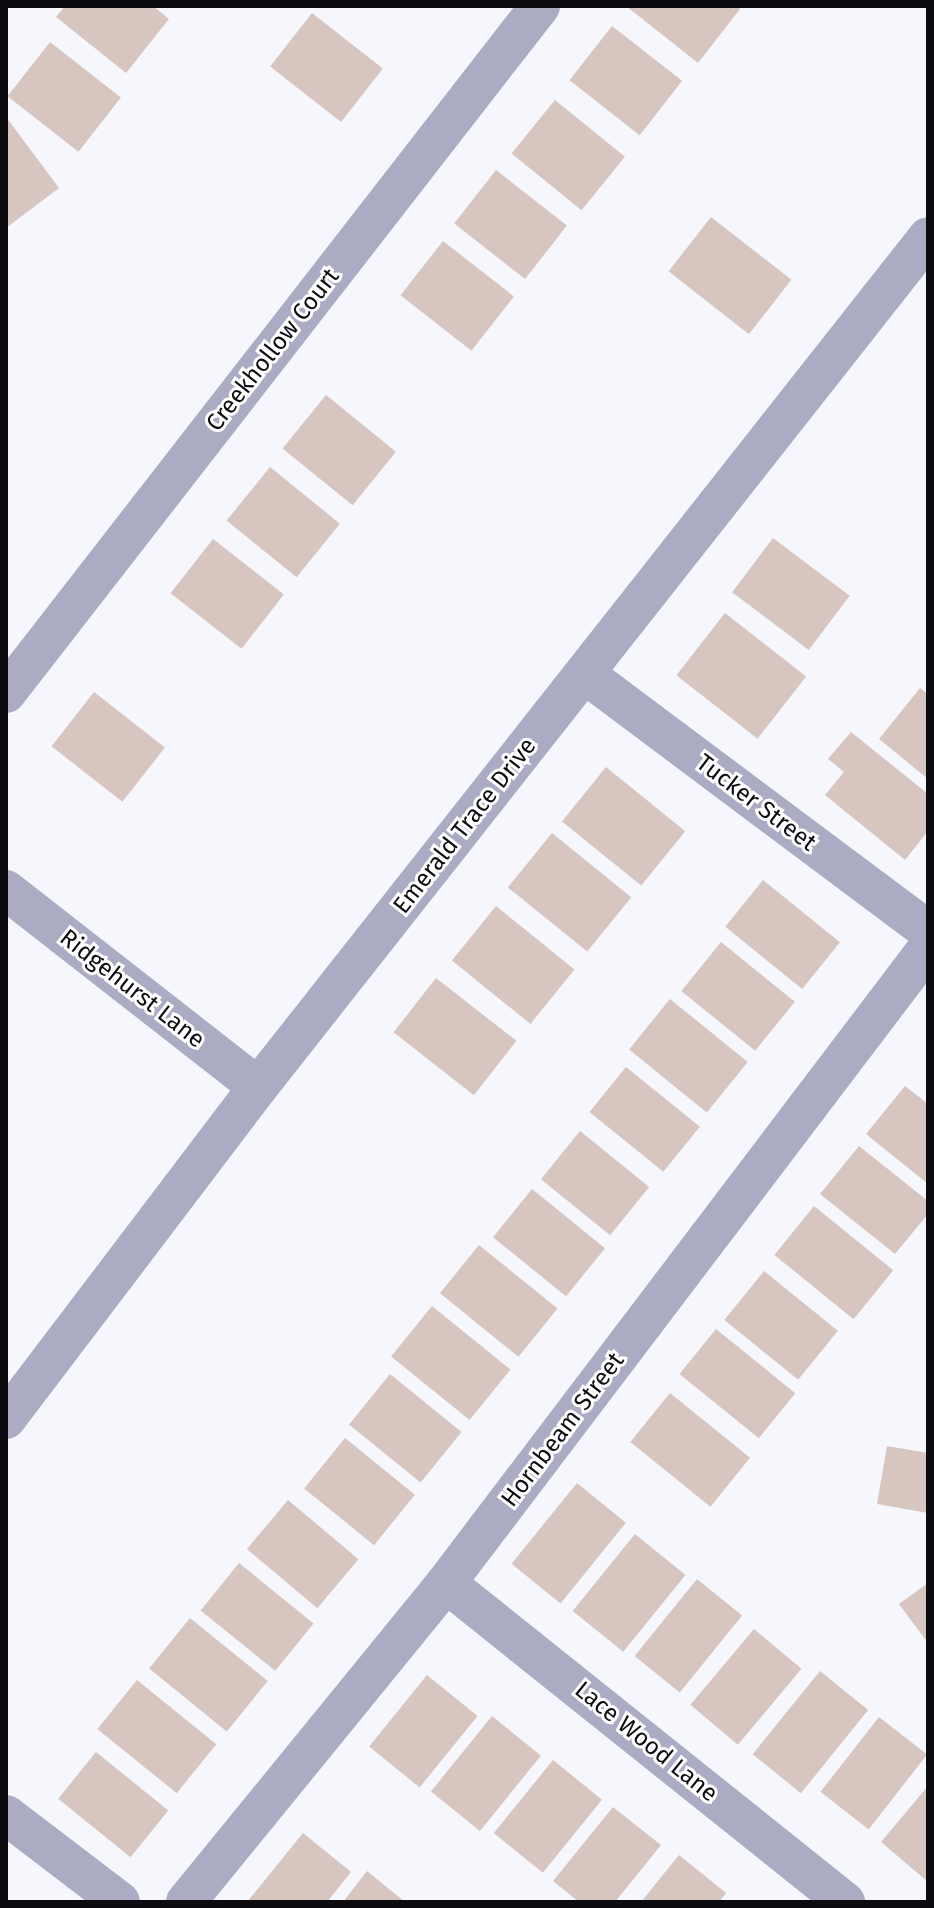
<!DOCTYPE html>
<html>
<head>
<meta charset="utf-8">
<style>
  body { margin:0 }
  #map { position:relative; width:934px; height:1908px; overflow:hidden; background:#f6f6fd; font-family:"Fira Sans",sans-serif }
  div>[style] { position:absolute }
  .building>* { inset:0; background:#d6c6bf; transform-origin:0 0 }
  .minor>* { height:40px; margin:-20px; padding:0 20px; transform-origin:20px; border-radius:20px; background:#ababc3 }
  span { translate:-50% -50%; white-space:nowrap; text-align:center; line-height:1.15; -webkit-text-stroke:6px #fff; paint-order:stroke }
  .street-label { font-size:24px; color:#0b0b10 }
  .frame { position:absolute; inset:0; border:8px solid #0b0b10; pointer-events:none }
</style>
</head>
<body>
<div id="map">
  <div class="building">
    <div style="clip-path:polygon(65px 6px,153px 6px,169px 19px,126px 73px,56px 17px)"></div>
    <div style="clip-path:polygon(626px 6px,737px 6px,740px 9px,698px 63px)"></div>
    <div style="left:312px;top:13px;width:90px;height:68px;rotate:38deg"></div>
    <div style="left:612px;top:26px;width:89px;height:69px;rotate:38deg"></div>
    <div style="left:50px;top:42px;width:90px;height:69px;rotate:38deg"></div>
    <div style="left:555px;top:100px;width:90px;height:69px;rotate:39deg"></div>
    <div style="clip-path:polygon(6px 117px,59px 188px,6px 228px)"></div>
    <div style="left:496px;top:170px;width:90px;height:68px;rotate:38deg"></div>
    <div style="left:711px;top:217px;width:102px;height:69px;rotate:38deg"></div>
    <div style="left:443px;top:241px;width:90px;height:69px;rotate:38deg"></div>
    <div style="left:326px;top:395px;width:90px;height:69px;rotate:39deg"></div>
    <div style="left:270px;top:467px;width:90px;height:69px;rotate:39deg"></div>
    <div style="left:773px;top:538px;width:96px;height:68px;rotate:37deg"></div>
    <div style="left:213px;top:539px;width:90px;height:69px;rotate:38deg"></div>
    <div style="left:725px;top:613px;width:103px;height:79px;rotate:38deg"></div>
    <div style="clip-path:polygon(920px 688px,928px 694px,928px 779px,879px 739px)"></div>
    <div style="left:94px;top:692px;width:90px;height:69px;rotate:38deg"></div>
    <div style="clip-path:polygon(851px 732px,928px 794px,928px 831px,905px 860px,825px 795px,844px 772px,828px 759px)"></div>
    <div style="left:606px;top:767px;width:102px;height:70px;rotate:39deg"></div>
    <div style="left:552px;top:833px;width:102px;height:70px;rotate:39deg"></div>
    <div style="left:763px;top:880px;width:99px;height:60px;rotate:39deg"></div>
    <div style="left:496px;top:906px;width:101px;height:70px;rotate:39deg"></div>
    <div style="left:721px;top:942px;width:95px;height:63px;rotate:39deg"></div>
    <div style="left:436px;top:978px;width:102px;height:69px;rotate:38deg"></div>
    <div style="left:670px;top:999px;width:100px;height:65px;rotate:39deg"></div>
    <div style="left:626px;top:1067px;width:95px;height:58px;rotate:39deg"></div>
    <div style="clip-path:polygon(905px 1086px,928px 1104px,928px 1184px,866px 1134px)"></div>
    <div style="left:580px;top:1131px;width:89px;height:62px;rotate:39deg"></div>
    <div style="clip-path:polygon(859px 1146px,928px 1201px,928px 1214px,895px 1254px,820px 1194px)"></div>
    <div style="left:532px;top:1189px;width:94px;height:62px;rotate:39deg"></div>
    <div style="left:814px;top:1206px;width:102px;height:63px;rotate:39deg"></div>
    <div style="left:479px;top:1245px;width:101px;height:62px;rotate:39deg"></div>
    <div style="left:764px;top:1271px;width:95px;height:63px;rotate:39deg"></div>
    <div style="left:432px;top:1306px;width:101px;height:65px;rotate:39deg"></div>
    <div style="left:716px;top:1329px;width:102px;height:58px;rotate:39deg"></div>
    <div style="left:390px;top:1374px;width:92px;height:65px;rotate:39deg"></div>
    <div style="left:670px;top:1393px;width:103px;height:63px;rotate:39deg"></div>
    <div style="left:345px;top:1438px;width:90px;height:65px;rotate:39deg"></div>
    <div style="clip-path:polygon(887px 1446px,928px 1453px,928px 1513px,877px 1504px)"></div>
    <div style="left:577px;top:1483px;width:63px;height:104px;rotate:39deg"></div>
    <div style="left:288px;top:1500px;width:92px;height:64px;rotate:40deg"></div>
    <div style="left:635px;top:1534px;width:65px;height:99px;rotate:39deg"></div>
    <div style="left:239px;top:1563px;width:96px;height:61px;rotate:39deg"></div>
    <div style="left:697px;top:1579px;width:58px;height:99px;rotate:39deg"></div>
    <div style="clip-path:polygon(928px 1583px,928px 1643px,899px 1604px)"></div>
    <div style="left:190px;top:1618px;width:100px;height:65px;rotate:39deg"></div>
    <div style="left:754px;top:1629px;width:62px;height:99px;rotate:40deg"></div>
    <div style="left:820px;top:1671px;width:62px;height:107px;rotate:39deg"></div>
    <div style="left:427px;top:1675px;width:65px;height:92px;rotate:39deg"></div>
    <div style="left:137px;top:1680px;width:102px;height:63px;rotate:39deg"></div>
    <div style="left:492px;top:1716px;width:63px;height:97px;rotate:39deg"></div>
    <div style="left:879px;top:1717px;width:61px;height:95px;rotate:38deg"></div>
    <div style="left:96px;top:1752px;width:93px;height:60px;rotate:39deg"></div>
    <div style="left:553px;top:1760px;width:63px;height:94px;rotate:39deg"></div>
    <div style="clip-path:polygon(928px 1786px,928px 1882px,881px 1842px)"></div>
    <div style="clip-path:polygon(613px 1807px,661px 1845px,615px 1902px,579px 1902px,553px 1881px)"></div>
    <div style="clip-path:polygon(303px 1833px,351px 1872px,327px 1902px,247px 1902px)"></div>
    <div style="clip-path:polygon(679px 1855px,726px 1893px,719px 1902px,641px 1902px)"></div>
    <div style="clip-path:polygon(367px 1871px,405px 1902px,343px 1902px)"></div>
  </div>
  <div class="minor">
    <div style="left:585px;top:674px;width:429px;rotate:36.8deg"></div>
    <div style="left:6px;top:693px;width:870px;rotate:-52.14deg"></div>
    <div style="left:6px;top:890px;width:320px;rotate:38deg"></div>
    <div style="left:6px;top:1419px;width:417px;rotate:-52.8deg"></div>
    <div style="left:258px;top:1087px;width:1082px;rotate:-51.75deg"></div>
    <div style="left:446px;top:1583px;width:511px;rotate:38.64deg"></div>
    <div style="left:6px;top:1815px;width:143px;rotate:37.3deg"></div>
    <div style="left:186px;top:1902px;width:412px;rotate:-50.8deg"></div>
    <div style="left:446px;top:1583px;width:797px;rotate:-52.8deg"></div>
  </div>
  <div class="street-label">
    <span style="left:273px;top:350px;rotate:-52deg">Creekhollow Court</span>
    <span style="left:756px;top:803px;rotate:37deg">Tucker Street</span>
    <span style="left:465px;top:826px;rotate:-52deg">Emerald Trace Drive</span>
    <span style="left:132px;top:989px;rotate:38deg">Ridgehurst Lane</span>
    <span style="left:563px;top:1430px;rotate:-53deg">Hornbeam Street</span>
    <span style="left:646px;top:1742px;rotate:39deg">Lace Wood Lane</span>
  </div>
  <div class="frame"></div>
</div>
</body>
</html>
